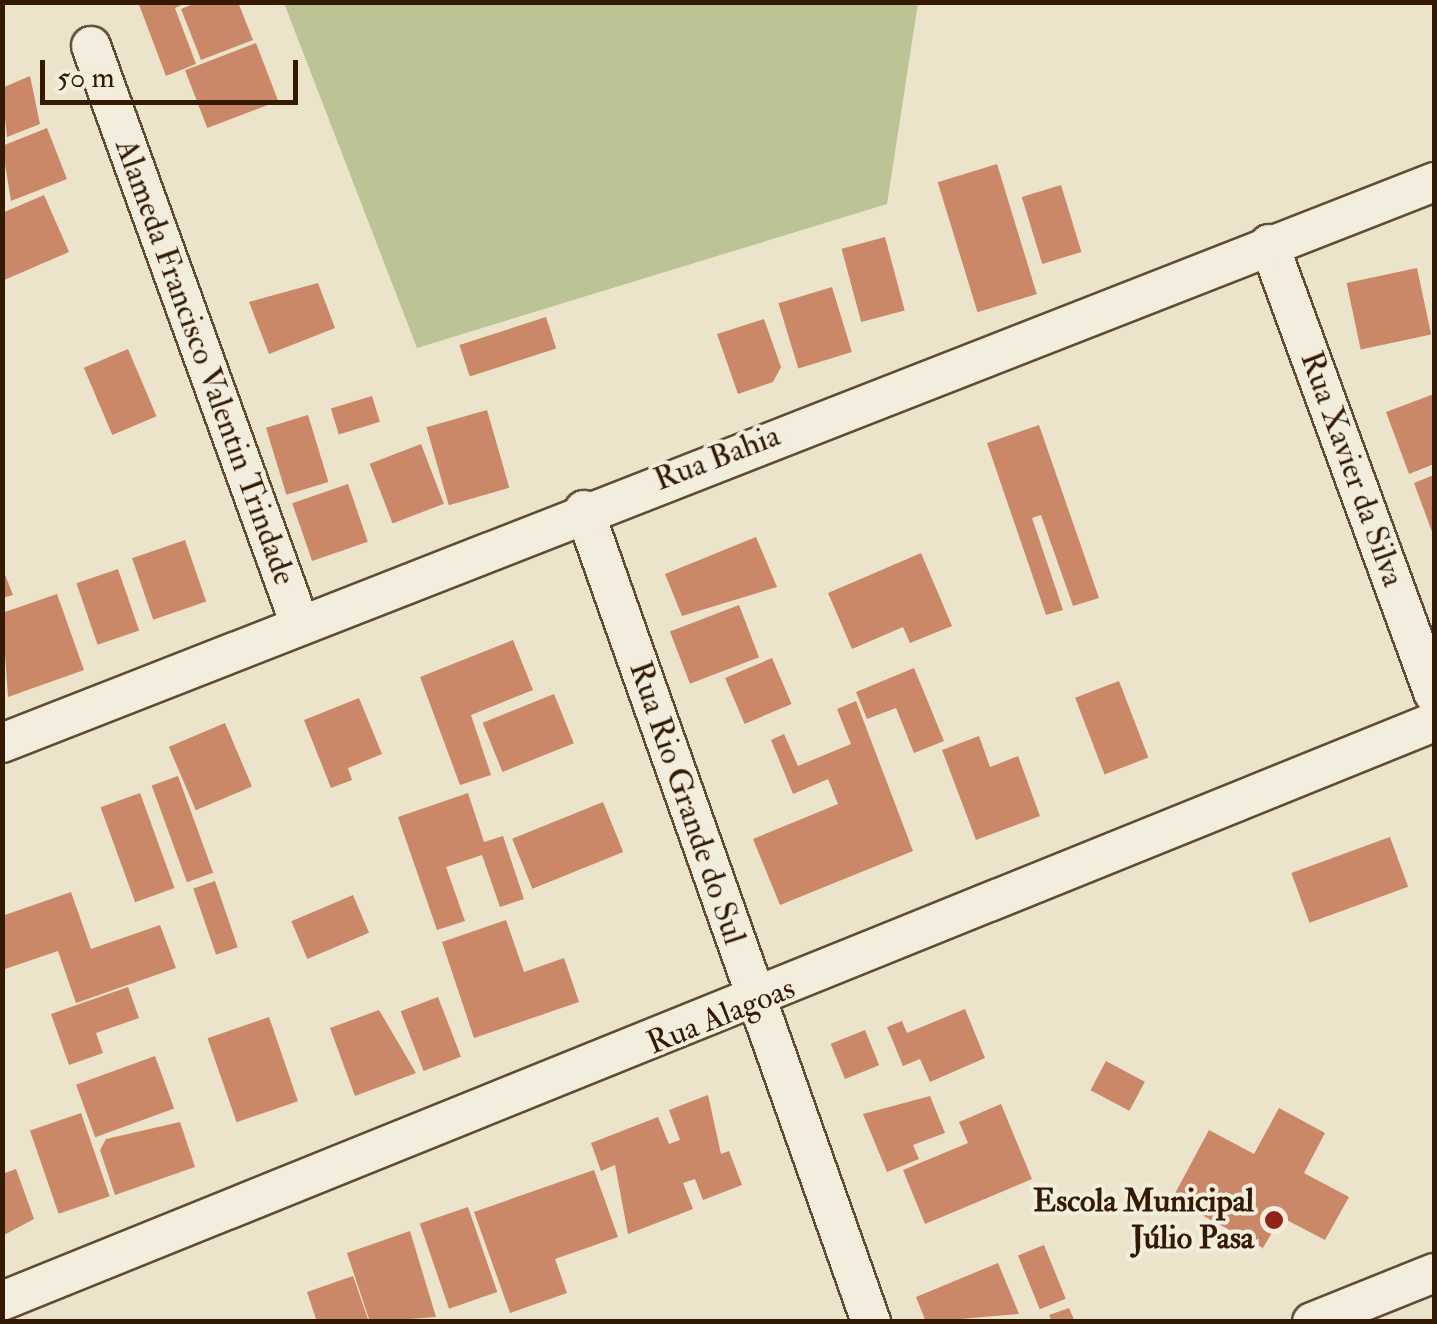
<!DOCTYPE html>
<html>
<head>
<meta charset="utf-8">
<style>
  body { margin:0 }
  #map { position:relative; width:1437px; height:1324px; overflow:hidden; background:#ece4ca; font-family:"IM FELL Double Pica",serif }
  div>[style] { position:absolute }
  .green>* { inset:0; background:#bcc394 }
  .building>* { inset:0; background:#ca8869; transform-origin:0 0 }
  .roads { filter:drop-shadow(2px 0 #614c32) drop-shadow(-2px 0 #614c32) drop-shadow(0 2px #614c32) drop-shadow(0 -2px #614c32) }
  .minor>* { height:38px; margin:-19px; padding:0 19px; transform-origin:19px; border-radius:19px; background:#f3eddd }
  .dots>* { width:28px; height:28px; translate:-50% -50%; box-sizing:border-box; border:5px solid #f3eddd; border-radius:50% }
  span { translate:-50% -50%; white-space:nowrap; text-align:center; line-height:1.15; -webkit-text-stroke:8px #f3eddd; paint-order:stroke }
  .street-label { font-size:32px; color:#331a00 }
  .poi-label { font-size:32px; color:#331a00; font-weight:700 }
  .right { translate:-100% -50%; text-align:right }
  .frame { position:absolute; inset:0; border:5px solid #331a00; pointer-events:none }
  .scale { position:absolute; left:40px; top:60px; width:258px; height:45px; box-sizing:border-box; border:5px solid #331a00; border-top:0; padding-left:12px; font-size:30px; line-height:35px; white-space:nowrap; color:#331a00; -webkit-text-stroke:8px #f3eddd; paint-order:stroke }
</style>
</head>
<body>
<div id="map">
  <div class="green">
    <div style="clip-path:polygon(284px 3px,918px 3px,887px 204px,417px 348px)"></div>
  </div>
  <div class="building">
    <div style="clip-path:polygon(138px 2px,188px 2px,175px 8px,196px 64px,166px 76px)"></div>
    <div style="clip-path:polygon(198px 2px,238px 2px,253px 40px,201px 60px,181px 9px)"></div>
    <div style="left:256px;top:43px;width:62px;height:76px;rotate:69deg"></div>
    <div style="clip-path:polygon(30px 76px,40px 124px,7px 137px,2px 88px)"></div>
    <div style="clip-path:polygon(47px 128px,67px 179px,11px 201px,2px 146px)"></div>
    <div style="left:997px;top:164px;width:136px;height:62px;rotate:73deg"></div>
    <div style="left:1061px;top:185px;width:70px;height:41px;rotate:73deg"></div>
    <div style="clip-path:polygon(44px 195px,69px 252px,2px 281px,2px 213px)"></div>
    <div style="left:885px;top:237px;width:76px;height:45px;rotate:75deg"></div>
    <div style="left:1417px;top:268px;width:68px;height:72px;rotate:78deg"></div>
    <div style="clip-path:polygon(318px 283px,335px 328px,269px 354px,249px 302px)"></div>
    <div style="left:832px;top:287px;width:68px;height:56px;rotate:73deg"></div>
    <div style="left:546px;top:317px;width:33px;height:91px;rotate:72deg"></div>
    <div style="clip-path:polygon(764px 319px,781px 367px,773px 382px,738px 394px,717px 334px)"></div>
    <div style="left:128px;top:349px;width:73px;height:48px;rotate:67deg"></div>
    <div style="clip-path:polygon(1434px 394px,1434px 464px,1409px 474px,1386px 412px)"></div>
    <div style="left:372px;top:396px;width:27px;height:43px;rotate:73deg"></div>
    <div style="left:487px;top:410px;width:81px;height:63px;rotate:74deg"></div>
    <div style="left:308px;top:415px;width:70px;height:44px;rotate:73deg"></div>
    <div style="clip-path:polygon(1039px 425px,1099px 598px,1073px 606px,1041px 515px,1032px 518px,1063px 610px,1046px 615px,987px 443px)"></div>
    <div style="left:421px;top:444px;width:64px;height:55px;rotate:69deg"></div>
    <div style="clip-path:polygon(1434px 475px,1434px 537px,1414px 483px)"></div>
    <div style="left:348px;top:484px;width:61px;height:59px;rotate:71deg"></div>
    <div style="clip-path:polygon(756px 537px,777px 587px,682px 616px,665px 574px)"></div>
    <div style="left:185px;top:540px;width:65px;height:56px;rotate:71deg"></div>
    <div style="clip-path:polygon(921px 553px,952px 626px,910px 643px,903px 627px,852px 649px,828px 593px)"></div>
    <div style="clip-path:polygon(2px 567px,13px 595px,2px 598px)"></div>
    <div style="left:118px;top:569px;width:65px;height:44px;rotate:71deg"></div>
    <div style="clip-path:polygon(57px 594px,84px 670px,8px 697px,2px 613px)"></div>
    <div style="left:739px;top:605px;width:56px;height:74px;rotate:69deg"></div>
    <div style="clip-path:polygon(513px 640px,533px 690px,471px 715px,491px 775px,460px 785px,420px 677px)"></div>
    <div style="left:772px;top:658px;width:50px;height:51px;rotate:67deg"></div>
    <div style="clip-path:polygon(914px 668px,944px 741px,914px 753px,896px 708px,867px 719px,856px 692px)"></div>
    <div style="left:1119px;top:681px;width:82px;height:47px;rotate:69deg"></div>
    <div style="left:554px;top:694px;width:53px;height:77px;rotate:68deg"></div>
    <div style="clip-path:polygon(359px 698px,382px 754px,348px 768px,352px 780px,331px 788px,304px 720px)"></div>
    <div style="clip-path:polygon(856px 701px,913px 851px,780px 905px,753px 839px,838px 804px,828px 779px,793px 794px,771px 740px,784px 734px,798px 766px,851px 744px,837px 709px)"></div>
    <div style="left:225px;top:723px;width:69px;height:61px;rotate:67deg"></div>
    <div style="clip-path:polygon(979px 736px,990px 767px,1018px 756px,1040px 816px,976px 840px,942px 750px)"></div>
    <div style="left:178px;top:776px;width:103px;height:28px;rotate:70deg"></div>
    <div style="left:140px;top:793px;width:101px;height:42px;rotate:70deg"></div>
    <div style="clip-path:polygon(468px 793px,484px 842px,503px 836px,524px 899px,500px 907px,482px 855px,446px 867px,465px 921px,437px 930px,398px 817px)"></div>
    <div style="left:603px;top:802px;width:54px;height:98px;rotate:68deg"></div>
    <div style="left:1390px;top:837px;width:53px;height:105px;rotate:70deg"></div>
    <div style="left:215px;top:881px;width:70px;height:23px;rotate:71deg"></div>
    <div style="clip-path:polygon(71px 892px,91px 949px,160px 925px,176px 968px,76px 1003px,58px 951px,2px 970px,2px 916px)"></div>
    <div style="left:353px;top:895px;width:41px;height:67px;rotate:67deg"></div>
    <div style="clip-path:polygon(506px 920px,524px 972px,564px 958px,579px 1002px,474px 1038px,442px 942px)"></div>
    <div style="clip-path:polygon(128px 987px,139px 1018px,96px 1033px,103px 1053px,69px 1065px,51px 1014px)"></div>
    <div style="left:438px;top:997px;width:64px;height:40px;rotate:69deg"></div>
    <div style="clip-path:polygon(965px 1009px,985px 1058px,930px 1082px,920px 1059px,903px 1066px,887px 1027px,902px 1021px,907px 1033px)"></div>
    <div style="clip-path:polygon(379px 1010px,416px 1073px,355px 1096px,330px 1028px)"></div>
    <div style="left:269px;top:1017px;width:89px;height:65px;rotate:71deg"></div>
    <div style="left:865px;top:1030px;width:38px;height:37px;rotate:68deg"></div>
    <div style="left:155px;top:1056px;width:56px;height:84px;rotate:70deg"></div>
    <div style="left:1106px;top:1061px;width:44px;height:33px;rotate:28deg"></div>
    <div style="clip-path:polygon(708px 1095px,721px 1154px,729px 1151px,742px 1185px,703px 1200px,695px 1179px,683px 1183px,693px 1209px,628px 1234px,615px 1165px,601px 1171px,591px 1143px,658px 1117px,669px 1144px,680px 1140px,669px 1110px)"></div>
    <div style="clip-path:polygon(930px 1096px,945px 1133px,913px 1145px,919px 1159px,887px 1172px,863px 1114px)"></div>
    <div style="clip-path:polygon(1001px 1104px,1032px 1179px,925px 1224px,903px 1170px,968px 1143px,959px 1122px)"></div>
    <div style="clip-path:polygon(1279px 1108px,1325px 1133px,1304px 1173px,1349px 1197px,1325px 1240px,1281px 1217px,1263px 1248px,1172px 1199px,1209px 1130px,1254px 1154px)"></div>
    <div style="left:81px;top:1113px;width:88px;height:54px;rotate:71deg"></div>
    <div style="clip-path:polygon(180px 1122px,195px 1167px,115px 1195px,100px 1150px,106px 1139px)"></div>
    <div style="clip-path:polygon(16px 1169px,34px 1219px,2px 1236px,2px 1174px)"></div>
    <div style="clip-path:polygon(594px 1170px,618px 1237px,555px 1259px,567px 1293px,510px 1313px,474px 1212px)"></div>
    <div style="left:468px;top:1207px;width:90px;height:51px;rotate:71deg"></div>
    <div style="clip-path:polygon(410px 1231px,436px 1317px,370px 1322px,347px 1253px)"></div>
    <div style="left:1044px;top:1245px;width:58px;height:28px;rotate:68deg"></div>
    <div style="clip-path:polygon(998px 1263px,1019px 1314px,926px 1322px,916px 1297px)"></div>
    <div style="clip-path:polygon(353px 1276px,369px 1322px,317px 1322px,307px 1292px)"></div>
    <div style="clip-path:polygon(1069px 1308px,1075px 1322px,1052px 1322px,1049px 1315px)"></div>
  </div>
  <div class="roads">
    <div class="minor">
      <div style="left:91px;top:46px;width:612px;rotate:70.14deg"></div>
      <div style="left:1269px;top:244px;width:479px;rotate:69.9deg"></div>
      <div style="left:584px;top:510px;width:861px;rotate:70.53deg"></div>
      <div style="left:2px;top:743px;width:1538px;rotate:-21.39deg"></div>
      <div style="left:2px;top:1301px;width:1545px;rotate:-22.01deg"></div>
      <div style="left:1312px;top:1322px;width:131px;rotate:-21.9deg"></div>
    </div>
  </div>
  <div class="dots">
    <div style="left:1274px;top:1220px;background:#8f2418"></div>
  </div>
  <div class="street-label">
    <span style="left:205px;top:362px;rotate:70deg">Alameda Francisco Valentin Trindade</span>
    <span style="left:717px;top:458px;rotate:-21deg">Rua Bahia</span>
    <span style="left:1352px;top:469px;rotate:70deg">Rua Xavier da Silva</span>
    <span style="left:687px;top:803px;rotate:71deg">Rua Rio Grande do Sul</span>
    <span style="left:721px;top:1016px;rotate:-22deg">Rua Alagoas</span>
  </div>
  <div class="poi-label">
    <span class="right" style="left:1254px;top:1220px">Escola Municipal<br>Júlio Pasa</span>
  </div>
  <div class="frame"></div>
  <div class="scale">50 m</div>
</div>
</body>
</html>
